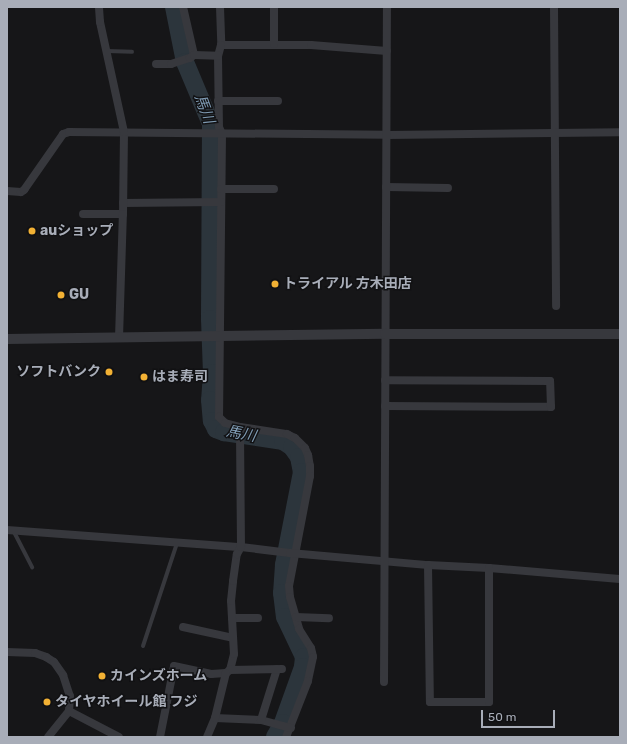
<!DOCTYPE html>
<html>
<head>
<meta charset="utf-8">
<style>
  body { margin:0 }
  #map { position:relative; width:627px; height:744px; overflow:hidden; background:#161618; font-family:Rubik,"Noto Sans JP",sans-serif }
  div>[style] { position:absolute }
  .river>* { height:18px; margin:-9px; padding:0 9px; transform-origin:9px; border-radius:9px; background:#2c353c }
  .service>* { height:4px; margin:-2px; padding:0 2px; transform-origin:2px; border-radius:2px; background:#37383d }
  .minor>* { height:8px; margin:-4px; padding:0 4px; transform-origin:4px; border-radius:4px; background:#37383d }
  .tertiary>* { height:10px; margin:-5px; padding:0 5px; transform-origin:5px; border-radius:5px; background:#37383d }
  .dots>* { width:11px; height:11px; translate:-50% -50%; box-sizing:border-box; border:2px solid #111113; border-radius:50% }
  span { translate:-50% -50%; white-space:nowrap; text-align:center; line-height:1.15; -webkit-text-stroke:3px #111113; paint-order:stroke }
  .poi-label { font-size:14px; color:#a8adb8; font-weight:700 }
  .left { translate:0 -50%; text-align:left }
  .right { translate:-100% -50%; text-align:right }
  .water-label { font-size:15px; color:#7f9bb3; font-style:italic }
  .frame { position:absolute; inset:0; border:8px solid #a8adb8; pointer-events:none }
  .scale { position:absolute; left:481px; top:710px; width:74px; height:18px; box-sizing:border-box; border:2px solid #a8adb8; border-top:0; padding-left:5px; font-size:12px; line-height:14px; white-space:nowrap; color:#a8adb8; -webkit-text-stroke:3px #111113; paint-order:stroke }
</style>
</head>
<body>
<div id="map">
  <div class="river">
    <div style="left:174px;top:7px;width:56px;rotate:78.7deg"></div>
    <div style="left:185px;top:62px;width:67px;rotate:67.2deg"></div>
    <div style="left:211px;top:124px;width:195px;rotate:90.3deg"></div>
    <div style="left:210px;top:319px;width:54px;rotate:87.9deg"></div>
    <div style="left:212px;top:373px;width:27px;rotate:94deg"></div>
    <div style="left:210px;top:400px;width:21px;rotate:85deg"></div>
    <div style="left:212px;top:421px;width:9px;rotate:63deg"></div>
    <div style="left:216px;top:429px;width:9px;rotate:21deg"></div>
    <div style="left:224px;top:432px;width:60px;rotate:8.7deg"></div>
    <div style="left:283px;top:441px;width:11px;rotate:34deg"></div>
    <div style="left:292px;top:447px;width:12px;rotate:55deg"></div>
    <div style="left:299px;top:457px;width:15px;rotate:79deg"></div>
    <div style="left:302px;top:472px;width:95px;rotate:101deg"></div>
    <div style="left:284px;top:565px;width:28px;rotate:94deg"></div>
    <div style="left:282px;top:593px;width:24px;rotate:83deg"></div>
    <div style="left:285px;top:617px;width:44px;rotate:64.6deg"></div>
    <div style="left:304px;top:657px;width:10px;rotate:96deg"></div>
    <div style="left:303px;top:667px;width:59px;rotate:109.7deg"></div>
    <div style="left:283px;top:723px;width:16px;rotate:120deg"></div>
  </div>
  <div class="service">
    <div style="left:107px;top:51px;width:25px;rotate:2deg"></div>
    <div style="left:13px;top:530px;width:42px;rotate:62.8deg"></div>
    <div style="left:143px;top:646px;width:108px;rotate:-71.7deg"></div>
  </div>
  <div class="minor">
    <div style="left:183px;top:7px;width:49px;rotate:77.1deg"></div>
    <div style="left:220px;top:7px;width:38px;rotate:88deg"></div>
    <div style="left:221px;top:45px;width:90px"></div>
    <div style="left:311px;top:45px;width:76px;rotate:4.5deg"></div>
    <div style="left:554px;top:7px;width:299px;rotate:89.6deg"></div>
    <div style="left:274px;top:44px;width:37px;rotate:-90deg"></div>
    <div style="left:221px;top:45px;width:11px;rotate:105deg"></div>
    <div style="left:218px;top:56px;width:71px;rotate:89.2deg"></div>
    <div style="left:219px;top:127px;width:8px;rotate:67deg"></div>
    <div style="left:222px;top:134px;width:283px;rotate:90.6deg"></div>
    <div style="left:219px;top:417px;width:8px;rotate:45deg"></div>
    <div style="left:225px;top:423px;width:16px;rotate:15deg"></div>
    <div style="left:240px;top:427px;width:48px;rotate:8.5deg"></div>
    <div style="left:287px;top:434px;width:9px;rotate:27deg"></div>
    <div style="left:295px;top:438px;width:14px;rotate:45deg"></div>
    <div style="left:305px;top:448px;width:8px;rotate:67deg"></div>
    <div style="left:308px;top:455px;width:11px;rotate:80deg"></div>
    <div style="left:310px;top:466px;width:10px;rotate:90deg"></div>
    <div style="left:310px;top:476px;width:112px;rotate:100.8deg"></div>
    <div style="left:289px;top:586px;width:11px;rotate:85deg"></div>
    <div style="left:290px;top:597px;width:33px;rotate:74deg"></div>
    <div style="left:299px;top:629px;width:22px;rotate:58deg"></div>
    <div style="left:311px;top:648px;width:9px;rotate:77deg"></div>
    <div style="left:313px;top:657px;width:25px;rotate:102deg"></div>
    <div style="left:308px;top:681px;width:60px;rotate:111.4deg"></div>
    <div style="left:156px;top:64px;width:15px"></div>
    <div style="left:171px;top:64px;width:20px;rotate:-18deg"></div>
    <div style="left:190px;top:58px;width:5px;rotate:-37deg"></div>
    <div style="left:194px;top:55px;width:24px;rotate:2deg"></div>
    <div style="left:218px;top:101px;width:60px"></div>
    <div style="left:386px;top:187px;width:62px;rotate:0.9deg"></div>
    <div style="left:221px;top:189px;width:53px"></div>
    <div style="left:7px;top:191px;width:14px;rotate:4deg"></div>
    <div style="left:21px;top:192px;width:4px;rotate:-34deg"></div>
    <div style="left:24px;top:190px;width:68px;rotate:-55.1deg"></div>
    <div style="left:63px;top:134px;width:6px;rotate:-18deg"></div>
    <div style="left:69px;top:132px;width:318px;rotate:0.5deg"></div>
    <div style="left:387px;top:135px;width:233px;rotate:-0.7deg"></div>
    <div style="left:123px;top:203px;width:98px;rotate:-0.6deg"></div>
    <div style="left:83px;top:214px;width:40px"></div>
    <div style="left:123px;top:214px;width:82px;rotate:-89.3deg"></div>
    <div style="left:124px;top:132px;width:113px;rotate:-102.3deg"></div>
    <div style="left:100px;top:22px;width:15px;rotate:-94deg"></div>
    <div style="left:119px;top:338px;width:124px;rotate:-88.2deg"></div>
    <div style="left:385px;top:406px;width:166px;rotate:0.3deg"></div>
    <div style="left:551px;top:407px;width:26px;rotate:-92deg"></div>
    <div style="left:550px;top:381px;width:165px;rotate:-179.7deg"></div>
    <div style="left:7px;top:530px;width:235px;rotate:4.2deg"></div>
    <div style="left:241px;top:547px;width:49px;rotate:7deg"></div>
    <div style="left:290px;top:553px;width:139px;rotate:5deg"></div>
    <div style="left:428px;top:565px;width:61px;rotate:2.8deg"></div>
    <div style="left:489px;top:568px;width:131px;rotate:4.8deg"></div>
    <div style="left:428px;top:565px;width:137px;rotate:89.2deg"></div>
    <div style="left:430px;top:702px;width:59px"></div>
    <div style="left:489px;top:702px;width:134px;rotate:-90deg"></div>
    <div style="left:296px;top:617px;width:33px;rotate:2deg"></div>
    <div style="left:232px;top:618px;width:26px"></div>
    <div style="left:183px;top:627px;width:51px;rotate:12.4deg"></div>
    <div style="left:7px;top:652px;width:28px;rotate:2deg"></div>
    <div style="left:35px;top:653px;width:12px;rotate:20deg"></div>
    <div style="left:46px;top:657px;width:9px;rotate:32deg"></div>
    <div style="left:54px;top:662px;width:16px;rotate:55deg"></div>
    <div style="left:63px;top:675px;width:22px;rotate:72deg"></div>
    <div style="left:70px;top:696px;width:15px;rotate:94deg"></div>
    <div style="left:69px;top:711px;width:33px;rotate:129deg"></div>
    <div style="left:230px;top:670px;width:16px;rotate:-76deg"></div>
    <div style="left:234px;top:654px;width:53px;rotate:-93.2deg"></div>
    <div style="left:231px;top:601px;width:20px;rotate:-84deg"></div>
    <div style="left:233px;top:581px;width:27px;rotate:-82deg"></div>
    <div style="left:237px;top:554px;width:8px;rotate:-60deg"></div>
    <div style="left:241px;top:547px;width:120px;rotate:-90.5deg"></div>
    <div style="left:384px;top:682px;width:675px;rotate:-89.75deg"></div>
    <div style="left:69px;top:711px;width:56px;rotate:27.5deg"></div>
    <div style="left:215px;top:718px;width:46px;rotate:2.5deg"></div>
    <div style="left:261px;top:720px;width:31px;rotate:15deg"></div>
    <div style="left:261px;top:720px;width:53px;rotate:-72.6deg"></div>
    <div style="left:160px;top:737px;width:72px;rotate:-78.8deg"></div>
    <div style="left:174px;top:666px;width:38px;rotate:12deg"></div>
    <div style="left:211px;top:674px;width:15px;rotate:-4deg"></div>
    <div style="left:226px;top:673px;width:5px;rotate:-37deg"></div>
    <div style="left:230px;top:670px;width:52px;rotate:-1.1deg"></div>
    <div style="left:207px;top:737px;width:21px;rotate:-67deg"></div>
    <div style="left:215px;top:718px;width:46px;rotate:-76.3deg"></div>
  </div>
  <div class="tertiary">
    <div style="left:7px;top:339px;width:378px;rotate:-0.8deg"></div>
    <div style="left:385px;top:334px;width:235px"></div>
  </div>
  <div class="dots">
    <div style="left:32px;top:231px;background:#f2b134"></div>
    <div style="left:275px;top:284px;background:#f2b134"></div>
    <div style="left:61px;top:295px;background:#f2b134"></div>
    <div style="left:109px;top:372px;background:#f2b134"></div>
    <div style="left:144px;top:377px;background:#f2b134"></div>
    <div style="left:102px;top:676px;background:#f2b134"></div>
    <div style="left:47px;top:702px;background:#f2b134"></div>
  </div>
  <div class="poi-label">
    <span class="left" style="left:40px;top:231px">auショップ</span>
    <span class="left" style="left:283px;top:284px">トライアル 方木田店</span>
    <span class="left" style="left:69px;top:295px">GU</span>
    <span class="right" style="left:101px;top:372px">ソフトバンク</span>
    <span class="left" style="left:152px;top:377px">はま寿司</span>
    <span class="left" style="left:110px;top:676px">カインズホーム</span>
    <span class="left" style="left:55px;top:702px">タイヤホイール館 フジ</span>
  </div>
  <div class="water-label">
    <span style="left:204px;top:109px;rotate:70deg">馬川</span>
    <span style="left:241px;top:434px;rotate:11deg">馬川</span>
  </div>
  <div class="frame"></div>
  <div class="scale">50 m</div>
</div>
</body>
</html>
